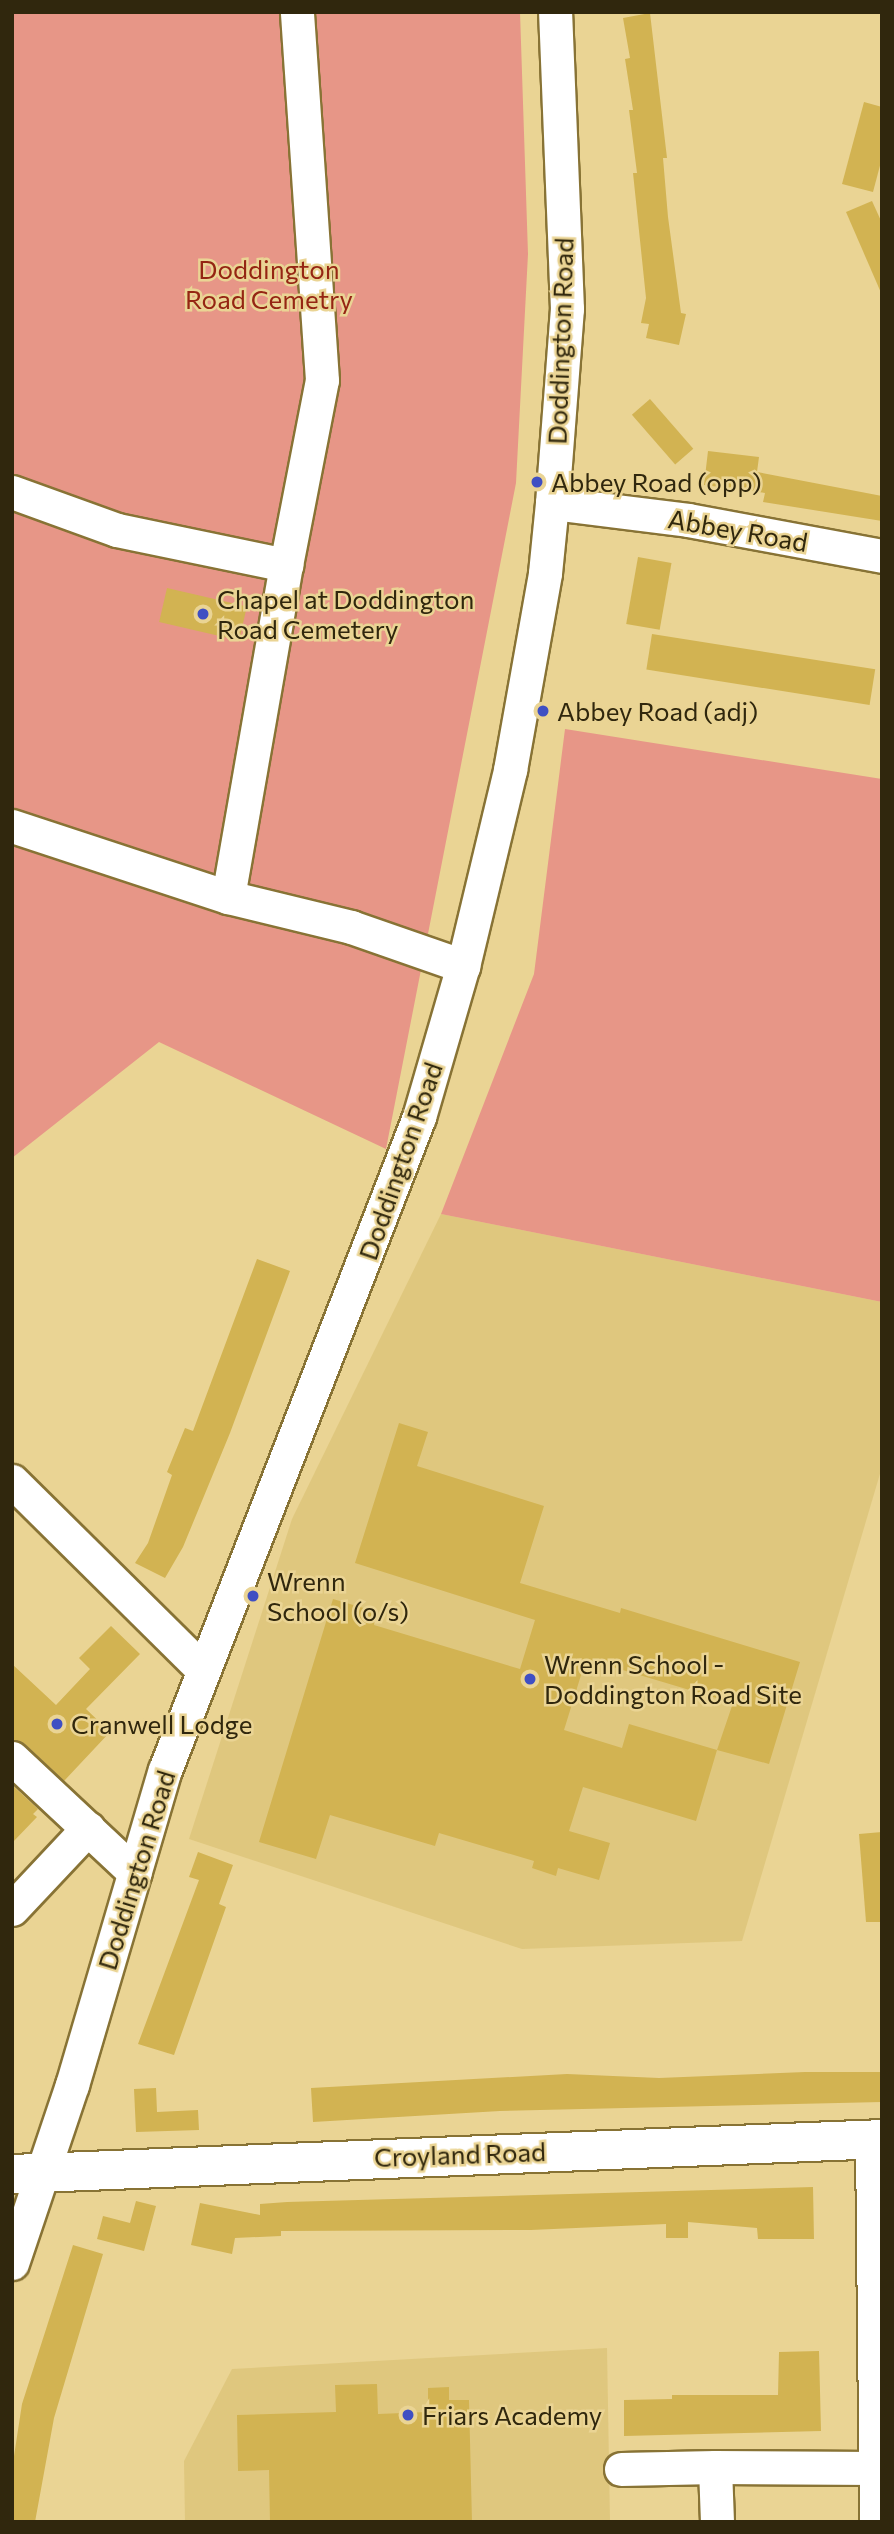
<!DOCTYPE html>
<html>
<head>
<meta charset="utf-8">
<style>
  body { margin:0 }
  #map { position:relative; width:894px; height:2534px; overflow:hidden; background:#ead494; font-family:Commissioner,sans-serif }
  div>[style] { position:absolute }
  .built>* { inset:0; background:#dfc77e }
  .green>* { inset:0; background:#e79687 }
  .building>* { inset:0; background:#d2b352; transform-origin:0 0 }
  .roads { filter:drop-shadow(2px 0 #887335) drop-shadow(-2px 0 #887335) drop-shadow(0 2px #887335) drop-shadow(0 -2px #887335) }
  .minor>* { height:33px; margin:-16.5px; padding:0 16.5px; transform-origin:16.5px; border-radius:16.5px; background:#fff }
  .major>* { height:38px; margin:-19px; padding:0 19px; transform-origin:19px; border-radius:19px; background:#fff }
  .dots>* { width:19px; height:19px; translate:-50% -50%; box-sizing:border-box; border:4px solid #ead494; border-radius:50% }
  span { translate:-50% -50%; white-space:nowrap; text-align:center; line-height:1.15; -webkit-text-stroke:5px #ead494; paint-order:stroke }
  .park-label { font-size:26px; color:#952513 }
  .street-label { font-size:26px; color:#30270d }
  .poi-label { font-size:26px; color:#30270d }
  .left { translate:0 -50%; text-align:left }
  .frame { position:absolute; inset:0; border:14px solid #30270d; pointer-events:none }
</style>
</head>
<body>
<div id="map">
  <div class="built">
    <div style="clip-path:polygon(441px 1214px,882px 1302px,882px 1467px,742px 1941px,522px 1949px,189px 1839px,292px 1519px)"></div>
    <div style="clip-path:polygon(607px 2348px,610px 2522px,185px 2522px,184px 2461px,232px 2369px)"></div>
  </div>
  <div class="green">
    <div style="clip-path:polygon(12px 12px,520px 12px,528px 254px,516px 483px,386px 1149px,159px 1042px,12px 1158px)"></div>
    <div style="clip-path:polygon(565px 729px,882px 779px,882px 1302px,441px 1214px,534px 974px)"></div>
  </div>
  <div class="building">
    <div style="clip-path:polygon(650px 13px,667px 158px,663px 158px,668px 217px,681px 313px,686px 314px,679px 345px,646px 338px,649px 324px,641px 323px,646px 298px,633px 173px,637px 173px,629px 110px,633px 110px,625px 59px,630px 58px,623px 18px)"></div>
    <div style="clip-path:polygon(864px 102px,882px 107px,882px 158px,873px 192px,842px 184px)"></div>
    <div style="clip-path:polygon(872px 201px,882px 223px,882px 295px,846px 212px)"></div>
    <div style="left:650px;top:399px;width:66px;height:24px;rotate:49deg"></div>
    <div style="clip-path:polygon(708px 451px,759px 457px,757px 472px,882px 496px,882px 521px,763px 502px,765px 493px,704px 485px)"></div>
    <div style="left:638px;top:557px;width:34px;height:68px;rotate:10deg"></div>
    <div style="left:167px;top:588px;width:82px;height:35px;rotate:13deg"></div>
    <div style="left:652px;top:634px;width:226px;height:36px;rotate:9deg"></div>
    <div style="clip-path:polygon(257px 1259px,290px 1271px,230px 1433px,183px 1547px,165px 1578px,135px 1563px,148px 1543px,172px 1475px,167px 1472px,185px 1428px,193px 1431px)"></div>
    <div style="clip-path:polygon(evenodd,399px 1423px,428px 1432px,417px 1466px,544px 1506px,520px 1583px,620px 1613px,621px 1608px,800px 1662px,769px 1764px,717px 1750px,696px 1821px,583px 1787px,569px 1831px,610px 1843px,599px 1880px,558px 1868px,556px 1876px,532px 1868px,534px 1861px,439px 1833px,435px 1846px,330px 1815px,316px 1859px,259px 1842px,333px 1599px,377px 1612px,374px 1625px,520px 1669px,535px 1620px,355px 1563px,399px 1423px,586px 1659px,733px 1703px,717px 1750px,629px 1724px,622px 1748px,564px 1730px,586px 1659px)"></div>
    <div style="clip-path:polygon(111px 1626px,140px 1654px,86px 1709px,110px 1732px,64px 1781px,25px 1744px,12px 1739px,12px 1664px,56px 1705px,90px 1669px,79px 1658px)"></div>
    <div style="clip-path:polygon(12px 1785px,38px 1809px,33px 1814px,37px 1817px,12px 1843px)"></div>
    <div style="clip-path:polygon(882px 1832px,882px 1922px,866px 1922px,859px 1834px)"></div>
    <div style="clip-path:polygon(198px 1852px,233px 1865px,219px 1904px,226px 1907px,174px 2055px,138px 2044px,199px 1880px,189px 1877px)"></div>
    <div style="clip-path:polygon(805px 2072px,882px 2072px,882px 2102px,500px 2111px,313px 2122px,311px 2088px,567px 2074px,659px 2078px)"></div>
    <div style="clip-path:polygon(156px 2088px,157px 2112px,198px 2110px,199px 2130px,136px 2132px,134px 2089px)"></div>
    <div style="clip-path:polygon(813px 2187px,814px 2239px,758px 2239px,757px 2228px,688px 2222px,688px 2238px,666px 2238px,666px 2224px,531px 2230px,281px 2231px,281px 2236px,235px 2238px,232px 2254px,191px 2245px,200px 2203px,260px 2215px,260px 2204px,287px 2202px)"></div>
    <div style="clip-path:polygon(136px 2201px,156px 2206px,144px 2251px,97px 2239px,103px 2216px,130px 2223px)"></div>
    <div style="clip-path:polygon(73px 2245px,103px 2254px,54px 2418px,35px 2522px,12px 2521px,12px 2469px,22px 2404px)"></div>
    <div style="clip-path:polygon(819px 2351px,821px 2431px,624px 2436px,624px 2400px,672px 2399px,672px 2395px,778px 2395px,779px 2352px)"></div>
    <div style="clip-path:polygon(377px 2384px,378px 2414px,428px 2412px,428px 2388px,449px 2387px,449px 2400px,469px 2400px,472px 2522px,270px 2522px,269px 2470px,238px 2471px,237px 2415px,336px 2412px,335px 2385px)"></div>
  </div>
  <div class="roads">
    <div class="minor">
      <div style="left:12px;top:492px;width:112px;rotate:19.9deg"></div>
      <div style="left:117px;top:530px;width:173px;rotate:11.7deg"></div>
      <div style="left:286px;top:565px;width:188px;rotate:-79deg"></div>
      <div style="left:322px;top:380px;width:369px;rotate:-93.9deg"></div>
      <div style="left:552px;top:503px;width:137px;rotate:7.1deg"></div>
      <div style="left:688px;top:520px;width:197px;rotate:10.5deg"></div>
      <div style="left:12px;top:826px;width:227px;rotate:18.2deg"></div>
      <div style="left:228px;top:897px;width:127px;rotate:13.7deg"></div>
      <div style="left:351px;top:927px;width:119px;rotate:19.2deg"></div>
      <div style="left:228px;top:897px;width:337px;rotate:-80.1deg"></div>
      <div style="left:12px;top:1481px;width:269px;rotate:44.7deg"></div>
      <div style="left:12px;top:1758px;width:168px;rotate:43.1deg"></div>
      <div style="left:12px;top:1909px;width:111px;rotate:-46.8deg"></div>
      <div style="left:872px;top:2140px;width:382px;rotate:89.4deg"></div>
      <div style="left:12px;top:2263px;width:188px;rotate:-71.4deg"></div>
      <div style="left:72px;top:2085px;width:328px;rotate:-73.6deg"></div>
      <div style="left:165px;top:1770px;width:701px;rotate:-68.75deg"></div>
      <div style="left:419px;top:1117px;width:157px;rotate:-73.8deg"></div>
      <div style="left:463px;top:966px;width:202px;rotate:-76.5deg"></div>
      <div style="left:510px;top:770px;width:200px;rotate:-79.9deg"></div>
      <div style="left:545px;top:573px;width:70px;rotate:-84.3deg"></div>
      <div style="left:552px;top:503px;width:195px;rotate:-85.6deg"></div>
      <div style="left:567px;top:309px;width:297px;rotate:-92.3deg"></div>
      <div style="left:621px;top:2469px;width:94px;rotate:-1.2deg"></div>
      <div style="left:717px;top:2522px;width:55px;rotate:-92.1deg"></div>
      <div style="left:715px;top:2467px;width:160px;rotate:0.4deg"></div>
    </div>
    <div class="major">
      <div style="left:12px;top:2174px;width:871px;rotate:-2.3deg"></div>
    </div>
  </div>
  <div class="dots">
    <div style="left:537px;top:482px;background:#3f4fc3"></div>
    <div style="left:203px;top:614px;background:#3f4fc3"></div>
    <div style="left:543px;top:711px;background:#3f4fc3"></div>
    <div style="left:253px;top:1596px;background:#3f4fc3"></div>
    <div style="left:530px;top:1679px;background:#3f4fc3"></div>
    <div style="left:57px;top:1724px;background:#3f4fc3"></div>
    <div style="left:408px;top:2415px;background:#3f4fc3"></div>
  </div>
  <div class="park-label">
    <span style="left:269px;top:284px">Doddington<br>Road Cemetry</span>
  </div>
  <div class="street-label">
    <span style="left:560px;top:341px;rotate:-88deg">Doddington Road</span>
    <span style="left:738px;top:530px;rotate:10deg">Abbey Road</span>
    <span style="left:400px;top:1161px;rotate:-71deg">Doddington Road</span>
    <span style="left:136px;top:1870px;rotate:-73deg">Doddington Road</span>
    <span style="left:460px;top:2154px;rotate:-2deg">Croyland Road</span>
  </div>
  <div class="poi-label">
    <span class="left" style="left:551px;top:482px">Abbey Road (opp)</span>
    <span class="left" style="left:217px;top:614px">Chapel at Doddington<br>Road Cemetery</span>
    <span class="left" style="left:557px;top:711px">Abbey Road (adj)</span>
    <span class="left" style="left:267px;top:1596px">Wrenn<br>School (o/s)</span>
    <span class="left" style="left:544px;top:1679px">Wrenn School -<br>Doddington Road Site</span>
    <span class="left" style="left:71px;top:1724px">Cranwell Lodge</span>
    <span class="left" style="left:422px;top:2415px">Friars Academy</span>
  </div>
  <div class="frame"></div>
</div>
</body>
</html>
